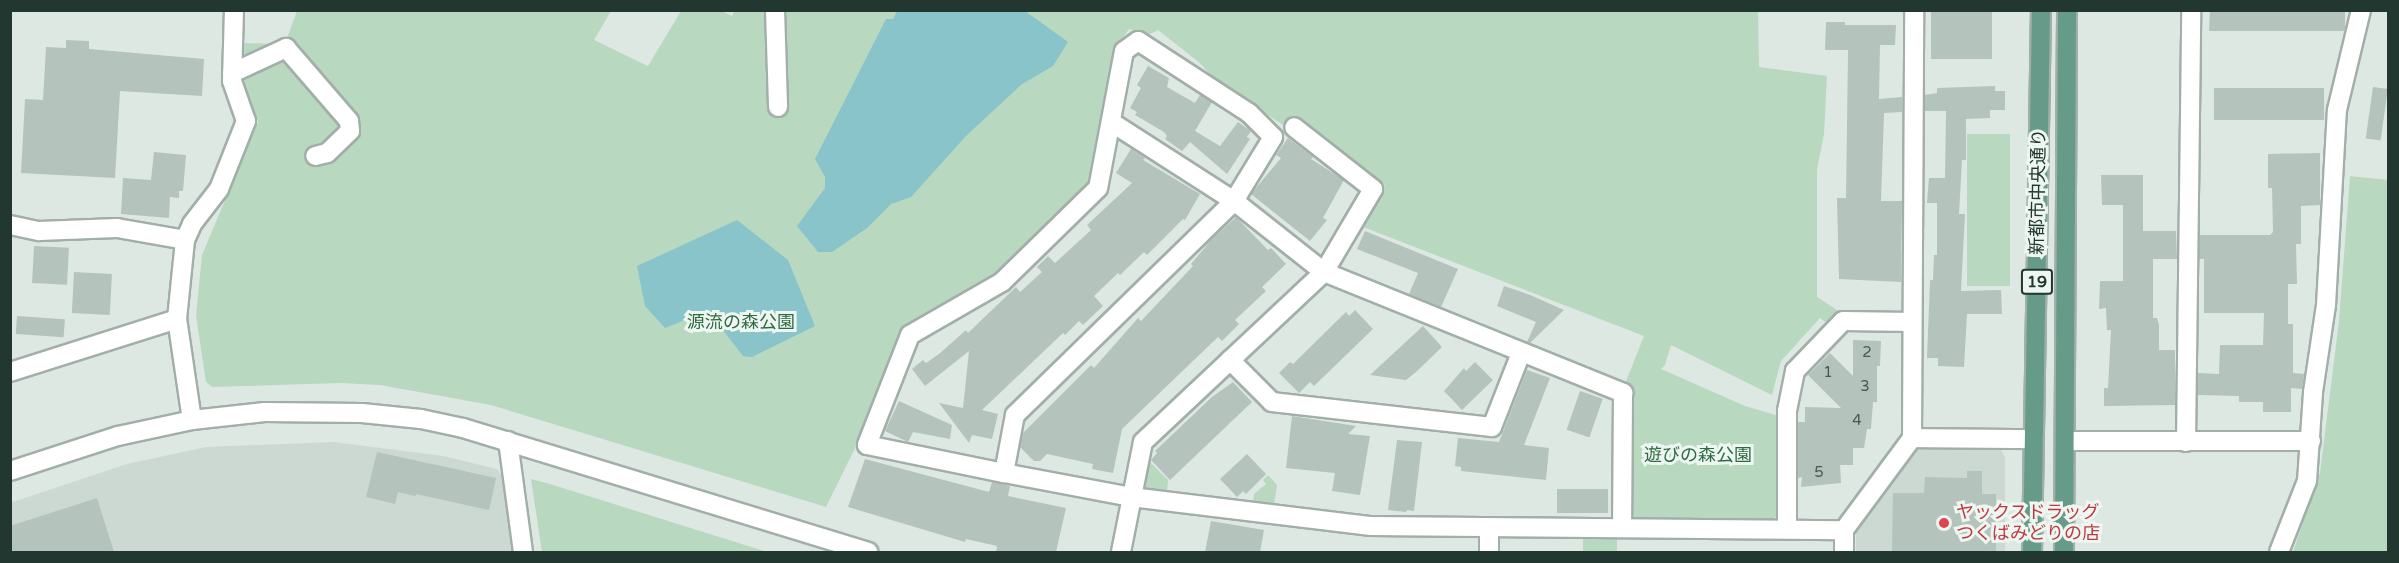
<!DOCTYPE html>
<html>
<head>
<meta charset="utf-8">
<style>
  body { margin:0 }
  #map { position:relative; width:2399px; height:563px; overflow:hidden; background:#dee8e3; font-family:"Varela Round","Noto Sans JP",sans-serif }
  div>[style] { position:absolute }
  .built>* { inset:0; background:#ccd8d2 }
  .green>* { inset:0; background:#b8d8bf; transform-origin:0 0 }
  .water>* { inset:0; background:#89c4ca }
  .building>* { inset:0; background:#b4c3bc; transform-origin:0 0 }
  .roads { filter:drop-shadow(2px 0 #a2afa9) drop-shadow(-2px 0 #a2afa9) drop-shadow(0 2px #a2afa9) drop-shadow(0 -2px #a2afa9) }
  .minor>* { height:18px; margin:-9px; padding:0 9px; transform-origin:9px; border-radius:9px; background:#fff }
  .major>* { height:18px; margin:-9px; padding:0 9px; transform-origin:9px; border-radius:9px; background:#669b8a }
  .dots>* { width:16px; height:16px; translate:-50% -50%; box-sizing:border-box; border:3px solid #eef6f1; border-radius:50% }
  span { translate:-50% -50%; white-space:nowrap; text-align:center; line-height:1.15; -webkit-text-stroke:6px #eef6f1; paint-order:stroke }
  .number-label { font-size:15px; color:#465a52 }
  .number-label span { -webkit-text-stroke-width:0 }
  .shield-label span { padding:2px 4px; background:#eef6f1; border:2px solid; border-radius:4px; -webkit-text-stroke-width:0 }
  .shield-label { font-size:16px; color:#21372f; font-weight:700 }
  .street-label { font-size:18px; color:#21372f }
  .park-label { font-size:18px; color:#2e6a42 }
  .health-label { font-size:18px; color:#be3a42 }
  .left { translate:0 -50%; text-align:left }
  .frame { position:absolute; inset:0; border:12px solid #21372f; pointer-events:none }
</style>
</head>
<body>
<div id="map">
  <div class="built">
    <div style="clip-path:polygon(334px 442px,443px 456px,497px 469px,502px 476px,512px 552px,11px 552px,10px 503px,127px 464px,206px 447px)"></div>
    <div style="clip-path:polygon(1921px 448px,2001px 450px,2005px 457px,2005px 552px,1856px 552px,1856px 530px,1911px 454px)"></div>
  </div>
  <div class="green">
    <div style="clip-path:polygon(735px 10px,1758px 10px,1759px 67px,1827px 76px,1824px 134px,1817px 170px,1817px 297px,1840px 312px,1827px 323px,1820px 318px,1781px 361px,1772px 395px,1671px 345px,1665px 365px,1661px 369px,1745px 406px,1779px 416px,1779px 514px,1772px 520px,1636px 520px,1631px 512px,1633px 387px,1625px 384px,1644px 336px,1358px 225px,1385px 184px,1295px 121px,1289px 129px,1214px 79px,1200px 63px,1158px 30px,1148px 35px,1129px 29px,1115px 49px,1089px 185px,998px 274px,903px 328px,859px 440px,826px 507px,491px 405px,380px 385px,340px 383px,212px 387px,206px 382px,196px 316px,202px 255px,258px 122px,242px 77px,241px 43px,279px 44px,286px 41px,297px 11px,611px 11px,594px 40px,648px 66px,681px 11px,722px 11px,732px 16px)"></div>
    <div style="left:1967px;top:134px;width:43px;height:152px"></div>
    <div style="clip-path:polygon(2350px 176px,2388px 180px,2388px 552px,2293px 552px,2320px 473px,2339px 321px)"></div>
    <div style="clip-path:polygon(1148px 460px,1168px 480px,1167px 491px,1149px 490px,1143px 484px)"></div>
    <div style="clip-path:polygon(1268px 475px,1277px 485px,1274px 505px,1253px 503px,1254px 494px,1266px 484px,1263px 480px)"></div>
    <div style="clip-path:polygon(531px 479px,550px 484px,767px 552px,542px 552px)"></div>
    <div style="left:1583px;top:537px;width:34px;height:15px"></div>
  </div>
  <div class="water">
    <div style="clip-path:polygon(897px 11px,1025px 11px,1068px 42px,1053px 66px,1022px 84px,966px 136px,911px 197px,891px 204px,867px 228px,832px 252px,818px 252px,797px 226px,825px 188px,825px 177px,815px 159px,886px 19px,893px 19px)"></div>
    <div style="clip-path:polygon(737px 220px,788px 260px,815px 326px,752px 357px,743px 356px,722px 329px,685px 320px,665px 328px,645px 306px,637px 266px)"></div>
  </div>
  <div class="building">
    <div style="left:1931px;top:10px;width:61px;height:49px"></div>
    <div style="clip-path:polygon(2210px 10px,2345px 10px,2345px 28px,2344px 31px,2209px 31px)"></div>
    <div style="clip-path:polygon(1826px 22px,1845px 22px,1845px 25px,1896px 25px,1895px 45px,1880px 45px,1879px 99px,1902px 97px,1902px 112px,1884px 113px,1881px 201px,1902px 201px,1901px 282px,1839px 279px,1837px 198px,1846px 198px,1848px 50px,1825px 50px)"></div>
    <div style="clip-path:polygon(66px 40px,89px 41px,89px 49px,204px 59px,202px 96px,120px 91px,115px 178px,21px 173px,25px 99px,43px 100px,46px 47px,66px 48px)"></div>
    <div style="clip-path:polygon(1148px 66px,1169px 78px,1167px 87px,1195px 103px,1200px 95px,1212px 102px,1195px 131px,1220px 146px,1238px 122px,1251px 131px,1247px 137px,1250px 139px,1227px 174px,1190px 142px,1182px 151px,1165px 139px,1167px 136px,1164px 132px,1135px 115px,1137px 112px,1130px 108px,1141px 88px,1137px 85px)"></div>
    <div style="clip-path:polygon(1995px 86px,1995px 91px,2005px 91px,2005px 110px,1990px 110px,1990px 118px,1966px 119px,1966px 160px,1962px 160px,1959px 214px,1965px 214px,1961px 291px,2001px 290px,2002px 314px,1967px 314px,1964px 367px,1938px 366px,1938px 358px,1927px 358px,1930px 280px,1933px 280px,1934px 255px,1937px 255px,1937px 203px,1927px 203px,1929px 178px,1945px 178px,1946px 111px,1925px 111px,1925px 95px,1937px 93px,1937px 88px)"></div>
    <div style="left:2373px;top:87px;width:15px;height:52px;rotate:8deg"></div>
    <div style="left:2324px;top:88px;width:32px;height:110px;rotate:90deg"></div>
    <div style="clip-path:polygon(1288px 138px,1313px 157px,1311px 159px,1344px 180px,1323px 218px,1327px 220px,1310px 241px,1251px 194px,1281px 158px,1276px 155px)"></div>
    <div style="clip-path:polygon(1131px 149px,1145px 158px,1143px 160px,1200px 194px,1185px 220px,1183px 219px,1147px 255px,1144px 252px,1120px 275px,1118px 273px,1094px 296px,1103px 306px,1083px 325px,1079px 321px,1065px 335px,1063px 333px,982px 410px,998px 414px,992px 439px,972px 435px,969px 443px,939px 403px,963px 408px,969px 351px,925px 386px,912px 369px,923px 360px,926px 363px,939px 354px,966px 330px,968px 333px,1016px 287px,1020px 292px,1042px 272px,1037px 267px,1048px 256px,1055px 263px,1091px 230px,1087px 225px,1132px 183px,1116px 173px)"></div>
    <div style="clip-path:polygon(154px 152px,186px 155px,183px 191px,179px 191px,179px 198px,170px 197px,169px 218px,121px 214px,123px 178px,151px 180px)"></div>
    <div style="clip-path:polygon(2320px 153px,2320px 205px,2301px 206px,2301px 244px,2296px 244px,2297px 284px,2288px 284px,2288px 324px,2293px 324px,2293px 373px,2304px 374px,2302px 389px,2291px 388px,2291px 412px,2263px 412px,2263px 402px,2239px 402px,2239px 396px,2198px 395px,2198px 373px,2219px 374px,2220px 345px,2263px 345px,2264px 313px,2204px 313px,2204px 259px,2199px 259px,2200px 235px,2270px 235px,2273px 232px,2272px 188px,2268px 188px,2268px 154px)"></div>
    <div style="clip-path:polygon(2101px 175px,2143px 175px,2143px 231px,2176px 231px,2177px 259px,2153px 259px,2153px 318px,2157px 318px,2159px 325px,2159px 350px,2175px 350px,2175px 405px,2104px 406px,2104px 388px,2108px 388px,2111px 330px,2107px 330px,2106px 308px,2099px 309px,2100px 281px,2123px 281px,2123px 205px,2102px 205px)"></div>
    <div style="clip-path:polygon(1236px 217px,1268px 250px,1271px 248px,1286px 264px,1262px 287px,1266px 291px,1235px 320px,1239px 324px,1222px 341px,1218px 337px,1122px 429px,1113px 473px,1092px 469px,1093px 464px,1047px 454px,1040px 461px,1034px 461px,1020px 447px,1023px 433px,1091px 365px,1094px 368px,1138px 318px,1141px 321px,1193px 266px,1191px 264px,1212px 239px)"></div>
    <div style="clip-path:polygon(1365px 231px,1458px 269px,1441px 307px,1409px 294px,1418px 273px,1357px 249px)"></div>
    <div style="left:34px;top:246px;width:35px;height:37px;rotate:3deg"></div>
    <div style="left:74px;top:272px;width:38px;height:41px;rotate:3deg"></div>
    <div style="clip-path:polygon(1504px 286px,1530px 295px,1564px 310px,1530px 343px,1527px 342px,1536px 322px,1497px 306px)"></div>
    <div style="clip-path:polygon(1355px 310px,1373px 329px,1314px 386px,1310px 382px,1299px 393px,1279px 373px,1290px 362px,1293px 364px,1346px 312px,1349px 316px)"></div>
    <div style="left:17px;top:316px;width:48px;height:18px;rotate:4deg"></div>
    <div style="clip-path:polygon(1423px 326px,1442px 347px,1416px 372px,1406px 380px,1370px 375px)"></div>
    <div style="clip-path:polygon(1853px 340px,1881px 341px,1880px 366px,1877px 366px,1877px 402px,1873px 402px,1871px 429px,1867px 429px,1864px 448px,1853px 448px,1853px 465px,1840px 465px,1841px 483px,1801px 487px,1802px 477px,1798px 478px,1798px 422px,1805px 422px,1805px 407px,1841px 408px,1808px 375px,1830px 353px,1853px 376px)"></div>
    <div style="clip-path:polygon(1475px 362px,1493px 380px,1462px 410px,1444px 391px,1464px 368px,1466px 371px)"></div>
    <div style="clip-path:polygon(1527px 370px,1550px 378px,1524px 445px,1549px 448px,1546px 480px,1461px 471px,1461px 467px,1455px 466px,1458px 438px,1499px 442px)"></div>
    <div style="clip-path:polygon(1233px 382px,1252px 402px,1170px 480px,1151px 460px,1157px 453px,1155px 451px,1212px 397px)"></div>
    <div style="left:1580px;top:391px;width:24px;height:41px;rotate:19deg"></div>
    <div style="clip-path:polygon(899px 401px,952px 425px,950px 439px,913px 432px,908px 442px,885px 431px)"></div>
    <div style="clip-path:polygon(1292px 416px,1356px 426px,1348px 434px,1370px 436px,1360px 495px,1332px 491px,1335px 473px,1286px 468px)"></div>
    <div style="clip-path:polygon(1397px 440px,1422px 442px,1414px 511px,1407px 510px,1406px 512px,1388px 510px)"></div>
    <div style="clip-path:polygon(377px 452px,496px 478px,489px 510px,416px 494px,416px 496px,398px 492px,395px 504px,366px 497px)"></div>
    <div style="clip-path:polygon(1247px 454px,1266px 474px,1246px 494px,1243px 491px,1237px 497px,1220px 479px)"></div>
    <div style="clip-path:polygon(865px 459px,989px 492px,992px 482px,1010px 486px,1008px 496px,1066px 508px,1056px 552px,996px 552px,997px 546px,966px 539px,965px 542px,848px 507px)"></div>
    <div style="clip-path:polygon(1967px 471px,1982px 471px,1982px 494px,1996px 494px,1996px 552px,1892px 552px,1893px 493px,1924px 493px,1925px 477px,1967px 478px)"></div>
    <div style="left:1608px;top:489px;width:24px;height:51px;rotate:90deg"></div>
    <div style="clip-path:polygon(97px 498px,114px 552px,10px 552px,10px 526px)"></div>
    <div style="clip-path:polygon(1211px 521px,1264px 530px,1260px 552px,1205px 552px)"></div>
  </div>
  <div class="roads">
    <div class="minor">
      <div style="left:775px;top:10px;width:97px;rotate:88.2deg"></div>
      <div style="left:232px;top:73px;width:60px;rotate:-24.8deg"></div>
      <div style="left:286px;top:48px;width:96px;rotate:49.2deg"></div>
      <div style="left:349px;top:121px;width:10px;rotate:84deg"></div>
      <div style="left:350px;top:131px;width:32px;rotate:136deg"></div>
      <div style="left:327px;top:153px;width:12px;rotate:166deg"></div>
      <div style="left:1111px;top:122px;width:146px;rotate:32.7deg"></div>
      <div style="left:1234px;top:201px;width:115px;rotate:38.3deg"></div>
      <div style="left:1324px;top:272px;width:323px;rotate:22deg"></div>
      <div style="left:1623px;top:393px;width:134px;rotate:90.4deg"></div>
      <div style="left:10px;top:225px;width:30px;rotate:12deg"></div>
      <div style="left:39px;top:231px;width:78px;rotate:-2.2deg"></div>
      <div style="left:117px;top:228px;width:69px;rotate:10deg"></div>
      <div style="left:1230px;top:360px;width:59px;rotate:45deg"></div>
      <div style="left:1272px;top:402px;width:221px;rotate:6.5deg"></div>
      <div style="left:1492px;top:427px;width:79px;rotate:-68.6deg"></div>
      <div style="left:10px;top:372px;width:175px;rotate:-17.6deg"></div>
      <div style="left:192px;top:420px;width:102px;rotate:-98.4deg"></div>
      <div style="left:177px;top:319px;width:79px;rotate:-84.2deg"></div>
      <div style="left:185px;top:240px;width:17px;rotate:-66deg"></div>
      <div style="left:192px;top:224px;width:44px;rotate:-52.4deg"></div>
      <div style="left:219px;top:189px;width:73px;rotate:-68.3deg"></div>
      <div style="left:246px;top:121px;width:42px;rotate:-109.3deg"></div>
      <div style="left:232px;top:81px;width:71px;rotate:-88.4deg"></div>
      <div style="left:1912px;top:438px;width:428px;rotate:-89.7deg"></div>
      <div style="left:508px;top:441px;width:112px;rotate:82.3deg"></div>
      <div style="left:2065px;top:441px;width:246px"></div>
      <div style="left:2186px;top:442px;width:432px;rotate:-89.3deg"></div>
      <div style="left:10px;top:471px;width:114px;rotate:-18deg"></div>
      <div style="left:118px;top:436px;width:76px;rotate:-12.2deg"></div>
      <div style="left:192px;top:420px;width:73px;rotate:-6.3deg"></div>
      <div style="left:265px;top:412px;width:97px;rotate:0.6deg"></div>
      <div style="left:362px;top:413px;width:59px;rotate:5.8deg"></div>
      <div style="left:421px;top:419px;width:43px;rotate:12.1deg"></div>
      <div style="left:463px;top:428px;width:424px;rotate:17deg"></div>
      <div style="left:1004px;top:473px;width:59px;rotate:-79.3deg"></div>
      <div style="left:1015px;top:415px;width:306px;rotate:-44.3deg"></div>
      <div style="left:1234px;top:201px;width:75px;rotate:-58.6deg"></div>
      <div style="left:1273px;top:137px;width:34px;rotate:-135deg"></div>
      <div style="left:1249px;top:113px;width:132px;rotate:-147deg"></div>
      <div style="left:1138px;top:41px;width:17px;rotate:144deg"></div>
      <div style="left:1124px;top:51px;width:139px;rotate:100.7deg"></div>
      <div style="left:1098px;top:188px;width:134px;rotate:135.6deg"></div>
      <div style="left:1002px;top:282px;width:106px;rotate:150.1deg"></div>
      <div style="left:910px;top:335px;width:118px;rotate:111.4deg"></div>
      <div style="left:867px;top:445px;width:140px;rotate:11.6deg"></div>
      <div style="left:1004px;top:473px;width:129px;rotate:10.7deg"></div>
      <div style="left:1131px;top:497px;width:242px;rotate:6.9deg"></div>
      <div style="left:1371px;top:526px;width:473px;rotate:0.5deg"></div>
      <div style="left:1787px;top:528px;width:117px;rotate:-90deg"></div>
      <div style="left:1787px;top:411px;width:41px;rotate:-78.7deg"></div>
      <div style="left:1795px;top:371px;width:69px;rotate:-46.2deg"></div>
      <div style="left:1843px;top:321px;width:69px;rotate:0.8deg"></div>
      <div style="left:1121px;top:552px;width:112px;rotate:-78.7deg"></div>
      <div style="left:1143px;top:442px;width:248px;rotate:-43.2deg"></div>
      <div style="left:1324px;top:272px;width:96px;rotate:-59.4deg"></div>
      <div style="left:1373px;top:189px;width:100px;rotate:-141.9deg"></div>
      <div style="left:1489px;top:552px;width:23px;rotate:-90deg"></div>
      <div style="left:1844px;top:552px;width:22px;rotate:-90deg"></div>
      <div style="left:1844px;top:530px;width:114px;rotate:-53.5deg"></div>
      <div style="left:1912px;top:438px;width:122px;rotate:0.5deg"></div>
      <div style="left:2279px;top:552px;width:76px;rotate:-68.5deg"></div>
      <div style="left:2307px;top:481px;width:89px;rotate:-86.1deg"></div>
      <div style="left:2313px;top:392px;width:88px;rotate:-81.5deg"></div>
      <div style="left:2326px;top:305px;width:195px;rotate:-86.8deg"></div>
      <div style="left:2337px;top:110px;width:103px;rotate:-76.5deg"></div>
    </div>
    <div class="major">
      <div style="left:2032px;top:552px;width:542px;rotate:-89.05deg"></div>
      <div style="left:2064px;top:552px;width:542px;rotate:-89.68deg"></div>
    </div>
  </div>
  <div class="dots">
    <div style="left:1944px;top:523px;background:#e0444e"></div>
  </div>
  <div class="number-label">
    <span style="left:1867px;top:353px">2</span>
    <span style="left:1828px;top:373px">1</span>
    <span style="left:1865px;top:387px">3</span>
    <span style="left:1857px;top:421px">4</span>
    <span style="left:1819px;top:473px">5</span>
  </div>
  <div class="shield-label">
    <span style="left:2037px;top:282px">19</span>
  </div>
  <div class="street-label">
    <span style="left:2038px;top:192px;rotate:-89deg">新都市中央通り</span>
  </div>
  <div class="park-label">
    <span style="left:741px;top:322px">源流の森公園</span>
    <span style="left:1698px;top:455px">遊びの森公園</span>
  </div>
  <div class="health-label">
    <span class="left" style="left:1956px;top:523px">ヤックスドラッグ<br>つくばみどりの店</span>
  </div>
  <div class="frame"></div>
</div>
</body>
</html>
